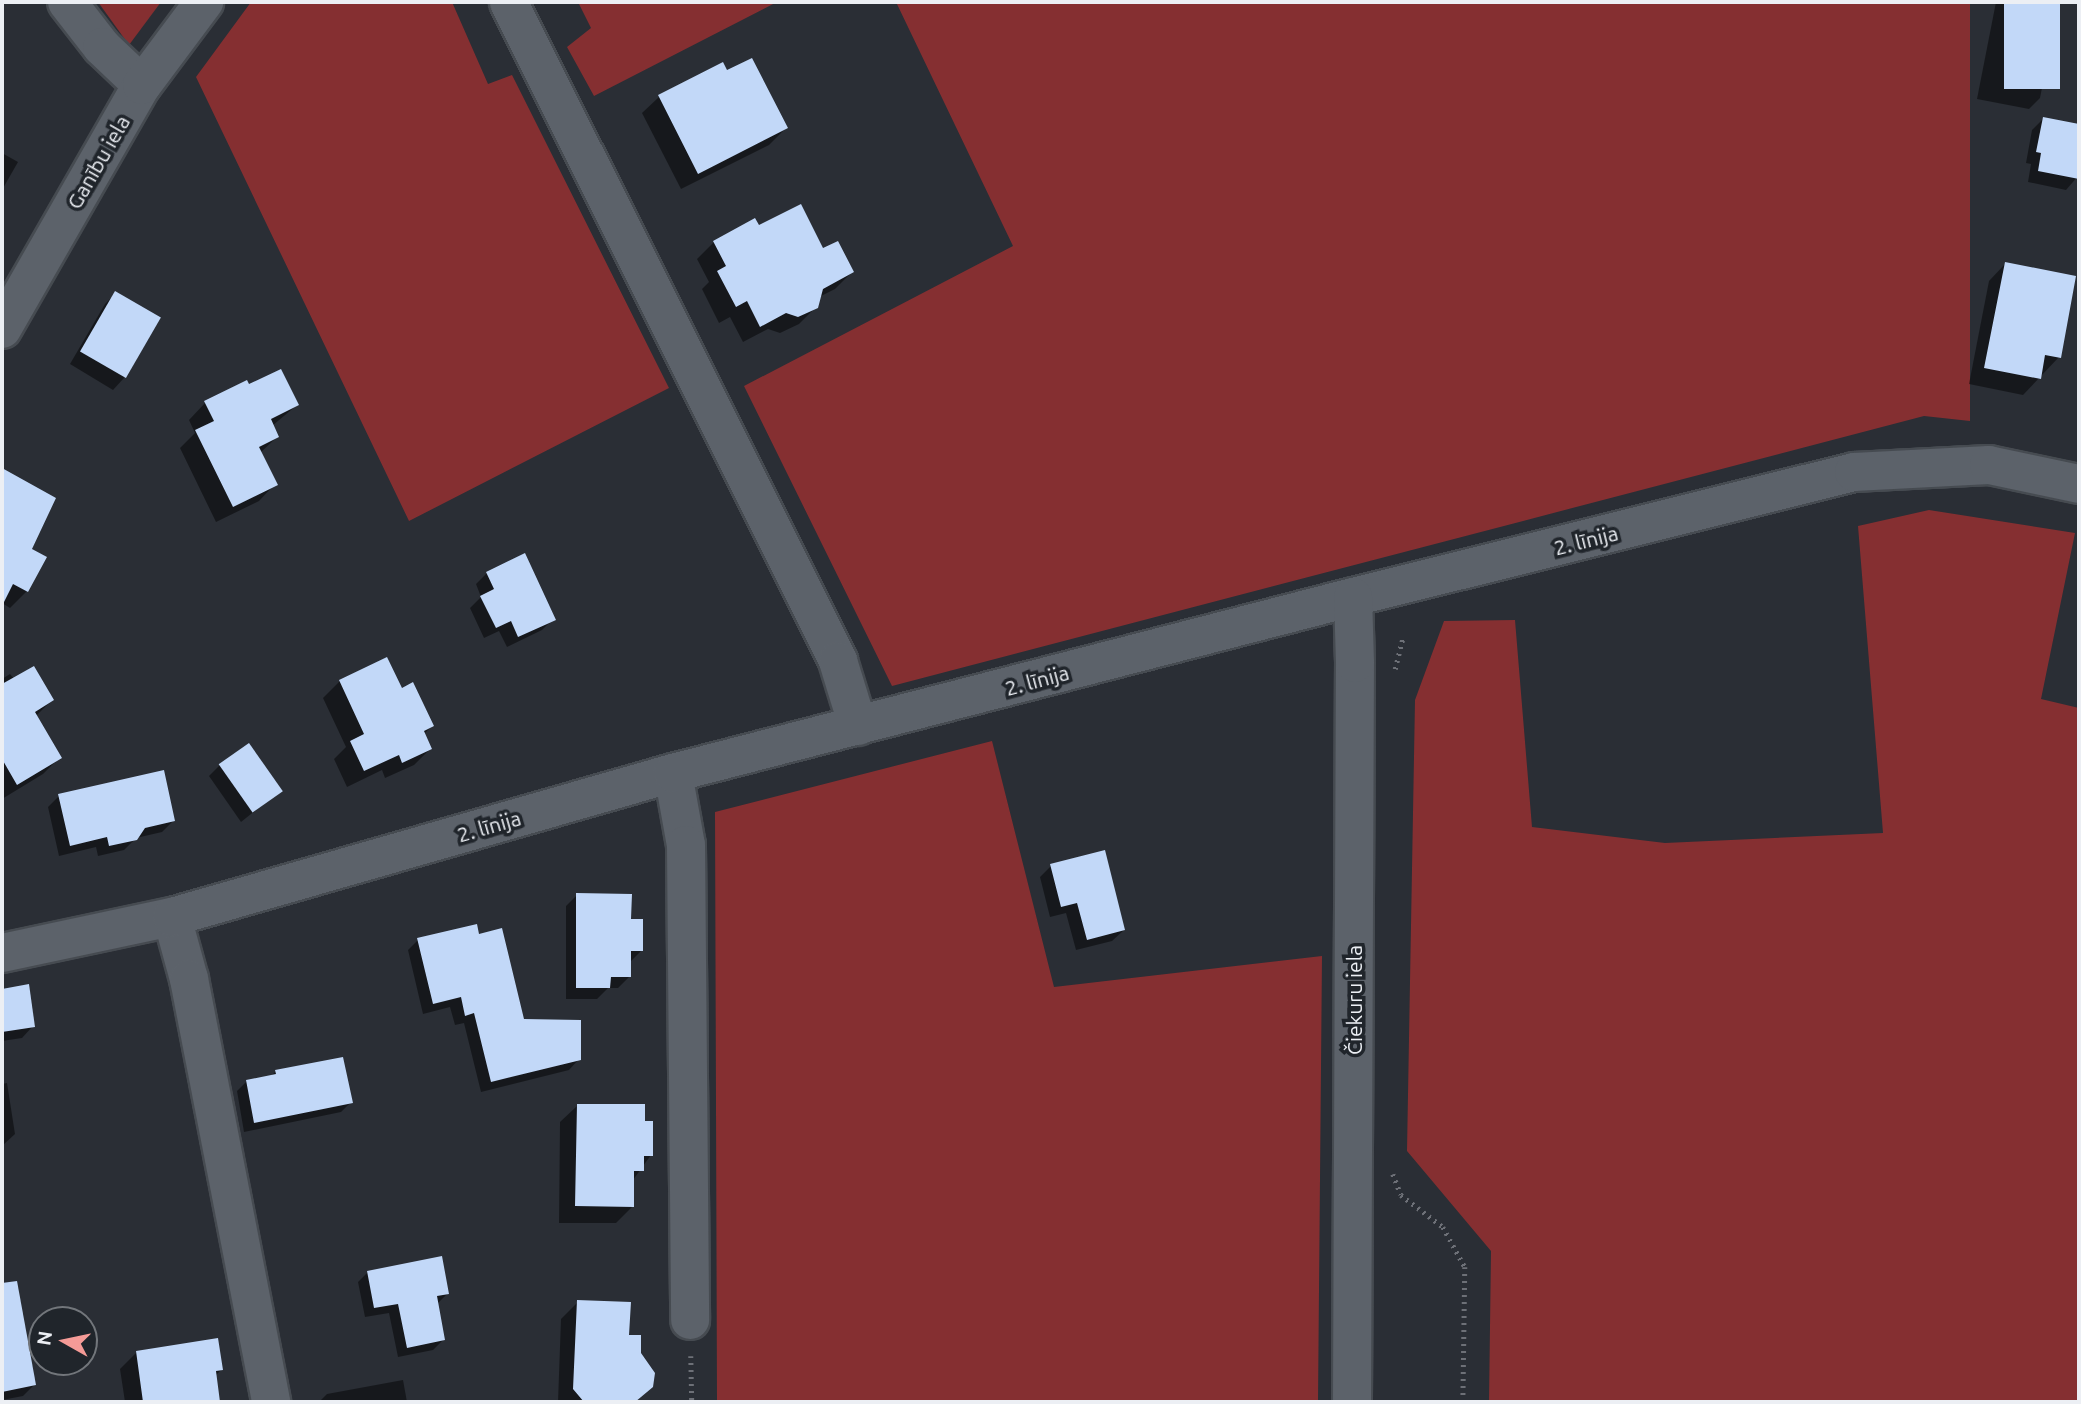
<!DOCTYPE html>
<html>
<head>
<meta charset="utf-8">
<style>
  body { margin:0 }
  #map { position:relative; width:2081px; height:1404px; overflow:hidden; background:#2a2e35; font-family:Ubuntu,sans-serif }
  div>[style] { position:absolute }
  .green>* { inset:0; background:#852f31 }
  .shadow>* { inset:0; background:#0007 }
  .building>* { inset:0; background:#c2d8f8; transform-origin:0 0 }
  .path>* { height:4.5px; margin-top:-2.25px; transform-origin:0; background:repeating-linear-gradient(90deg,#6d7077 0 2px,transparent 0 7px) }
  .roads { filter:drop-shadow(2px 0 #464b51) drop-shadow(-2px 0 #464b51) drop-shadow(0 2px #464b51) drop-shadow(0 -2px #464b51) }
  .street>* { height:38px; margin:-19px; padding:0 19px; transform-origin:19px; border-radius:19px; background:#5c626a }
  span { translate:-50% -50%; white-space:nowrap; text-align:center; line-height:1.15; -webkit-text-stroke:7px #20252b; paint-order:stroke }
  .street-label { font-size:21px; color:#eceff4 }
  .frame { position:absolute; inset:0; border:4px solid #eceff4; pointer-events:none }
  .north { position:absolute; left:28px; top:1306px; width:70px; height:70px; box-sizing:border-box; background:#20252b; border:2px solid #72767b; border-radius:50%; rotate:279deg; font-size:19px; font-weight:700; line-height:28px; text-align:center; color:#eceff4 }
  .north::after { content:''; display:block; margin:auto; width:24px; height:32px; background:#f59b97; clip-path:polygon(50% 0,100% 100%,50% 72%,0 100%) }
</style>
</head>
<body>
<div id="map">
  <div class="green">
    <div style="clip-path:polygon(98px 2px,161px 2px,129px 45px)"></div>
    <div style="clip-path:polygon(251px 2px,452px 2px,488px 84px,512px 75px,669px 388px,409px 521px,196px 77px)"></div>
    <div style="clip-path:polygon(578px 2px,777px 2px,594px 96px,567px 47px,591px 28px)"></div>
    <div style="clip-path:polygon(896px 2px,1970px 2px,1970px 421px,1924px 416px,892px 686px,744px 386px,1013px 246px)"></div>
    <div style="clip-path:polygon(1929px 510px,2075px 533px,2041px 699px,2079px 708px,2079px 1402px,1489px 1402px,1491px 1251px,1407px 1151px,1415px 700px,1444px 621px,1515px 620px,1532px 827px,1665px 843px,1883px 833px,1858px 526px)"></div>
    <div style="clip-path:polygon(992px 741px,1054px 987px,1322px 956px,1318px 1402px,717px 1402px,715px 812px)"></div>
  </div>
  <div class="shadow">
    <div style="clip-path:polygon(1996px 2px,2059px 2px,2040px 98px,2029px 109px,1977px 99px)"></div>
    <div style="clip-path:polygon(659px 97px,786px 128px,769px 145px,681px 189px,642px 113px)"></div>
    <div style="clip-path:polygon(2043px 119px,2079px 126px,2079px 175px,2066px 190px,2028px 182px,2031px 164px,2026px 163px,2032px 130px)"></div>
    <div style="clip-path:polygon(2px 153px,18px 162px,2px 190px)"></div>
    <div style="clip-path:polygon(758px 228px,823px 251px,852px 272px,835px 289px,819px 297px,816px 307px,799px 324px,780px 333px,768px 329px,743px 342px,730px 317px,719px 323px,702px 289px,709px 282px,697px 259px,714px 242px)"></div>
    <div style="clip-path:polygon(2005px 264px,2059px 357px,2023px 395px,1969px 384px,1989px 281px)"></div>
    <div style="clip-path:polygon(116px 293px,124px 378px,113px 390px,70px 364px,105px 304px)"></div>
    <div style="clip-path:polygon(248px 387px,297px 405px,272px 426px,277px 437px,260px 453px,275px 484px,259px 501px,216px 522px,180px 448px,195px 433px,189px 420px,205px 403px)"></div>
    <div style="clip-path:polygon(10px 475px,30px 550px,27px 591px,10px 608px,2px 603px,2px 484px)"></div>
    <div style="clip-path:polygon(487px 573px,553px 619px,542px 630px,507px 647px,499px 631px,484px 638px,470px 608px,481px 597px,476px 584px)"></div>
    <div style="clip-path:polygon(10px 674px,14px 679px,52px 700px,36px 716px,60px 757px,43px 774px,2px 799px,2px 679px)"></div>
    <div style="clip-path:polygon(340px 681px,401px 691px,432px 726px,424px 734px,430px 749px,414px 765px,385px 778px,382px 770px,347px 787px,334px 759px,346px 747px,323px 698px)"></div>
    <div style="clip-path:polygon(220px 765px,280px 791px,241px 822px,209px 776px)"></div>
    <div style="clip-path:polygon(59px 796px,173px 821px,162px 832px,136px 838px,124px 850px,98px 856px,96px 847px,59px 856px,48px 807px)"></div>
    <div style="clip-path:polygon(1051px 866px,1124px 930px,1112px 941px,1076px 950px,1066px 913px,1050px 917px,1040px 877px)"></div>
    <div style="clip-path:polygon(577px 895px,630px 921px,641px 951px,630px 962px,629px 977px,618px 988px,608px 988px,597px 999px,566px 999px,566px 906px)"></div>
    <div style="clip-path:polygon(478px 936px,523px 1021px,579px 1059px,569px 1070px,481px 1092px,464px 1023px,455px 1025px,450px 1007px,423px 1014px,408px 950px,418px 940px)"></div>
    <div style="clip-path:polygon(27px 986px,33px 1026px,22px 1038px,2px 1041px,2px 990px)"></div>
    <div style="clip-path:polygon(276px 1071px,351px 1102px,341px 1112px,244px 1132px,237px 1091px,247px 1081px,270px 1077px)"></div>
    <div style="clip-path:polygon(7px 1083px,15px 1134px,2px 1146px,2px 1084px)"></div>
    <div style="clip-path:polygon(577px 1106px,643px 1123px,651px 1155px,633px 1180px,633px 1206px,616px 1223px,559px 1223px,560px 1122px)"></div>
    <div style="clip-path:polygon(368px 1272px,448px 1293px,437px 1304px,443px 1340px,433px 1350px,398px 1357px,389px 1313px,365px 1317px,358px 1282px)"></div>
    <div style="clip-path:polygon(578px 1302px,628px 1337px,639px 1353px,651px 1386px,635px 1402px,558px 1402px,561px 1319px)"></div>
    <div style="clip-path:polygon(26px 1342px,34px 1385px,23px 1396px,2px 1400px,2px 1347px)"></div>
    <div style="clip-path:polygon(137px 1352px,221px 1370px,215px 1376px,219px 1402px,125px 1402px,120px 1369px)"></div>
    <div style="clip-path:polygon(403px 1380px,407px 1402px,319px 1402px,327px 1394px)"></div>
  </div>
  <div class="building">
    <div style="left:2004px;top:2px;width:56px;height:87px"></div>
    <div style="clip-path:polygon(752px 58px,788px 128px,698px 174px,658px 95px,723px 62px,727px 70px)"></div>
    <div style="clip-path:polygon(2043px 117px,2079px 124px,2079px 179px,2038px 171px,2041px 153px,2036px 152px)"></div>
    <div style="clip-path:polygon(801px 204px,823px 248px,838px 241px,854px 272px,823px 289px,818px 308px,798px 317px,786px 313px,760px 327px,747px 301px,736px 307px,717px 271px,726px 266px,713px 241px,755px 218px,759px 225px)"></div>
    <div style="clip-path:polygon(2005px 262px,2076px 276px,2061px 358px,2045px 355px,2041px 379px,1984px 368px)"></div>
    <div style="left:115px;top:291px;width:53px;height:70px;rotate:30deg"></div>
    <div style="clip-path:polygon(281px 369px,299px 405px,271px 419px,279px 437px,259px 447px,278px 485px,233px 507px,195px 430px,214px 421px,204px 401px,247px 380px,249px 384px)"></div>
    <div style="clip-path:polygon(2px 468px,56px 498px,32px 549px,47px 557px,28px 592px,13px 584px,2px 606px)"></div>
    <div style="clip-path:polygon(525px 553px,556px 620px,518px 637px,511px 621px,496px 628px,480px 596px,494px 589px,486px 572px)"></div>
    <div style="clip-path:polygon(387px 657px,402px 688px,413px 682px,434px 726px,424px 731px,432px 749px,402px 763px,399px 755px,364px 771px,350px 741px,364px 734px,339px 680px)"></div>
    <div style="clip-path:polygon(34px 666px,54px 700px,35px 712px,62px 758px,17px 785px,2px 759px,2px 684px)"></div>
    <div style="left:249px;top:743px;width:59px;height:37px;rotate:55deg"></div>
    <div style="clip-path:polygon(164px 770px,175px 821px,145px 828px,137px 840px,109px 846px,107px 837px,70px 846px,58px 794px)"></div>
    <div style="clip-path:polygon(1105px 850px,1125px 930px,1087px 940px,1077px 903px,1061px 907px,1050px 864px)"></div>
    <div style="clip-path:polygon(576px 893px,632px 894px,631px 919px,643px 919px,643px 951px,631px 951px,631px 977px,611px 977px,610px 988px,576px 988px)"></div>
    <div style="clip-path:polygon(477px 924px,479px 934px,502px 928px,524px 1019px,581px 1020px,581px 1060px,491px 1082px,474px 1013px,465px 1016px,461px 997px,433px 1004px,417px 938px)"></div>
    <div style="clip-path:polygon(29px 984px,35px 1027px,2px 1032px,2px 989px)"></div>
    <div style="clip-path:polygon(343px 1057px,353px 1103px,254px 1123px,246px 1080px,276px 1074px,275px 1070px)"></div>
    <div style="clip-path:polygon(577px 1104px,645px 1104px,645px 1121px,653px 1121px,653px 1156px,644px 1156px,644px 1171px,634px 1171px,634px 1207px,575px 1206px)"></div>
    <div style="clip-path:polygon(442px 1256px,449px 1294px,437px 1296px,445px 1340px,407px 1348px,398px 1304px,374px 1308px,367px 1271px)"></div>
    <div style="clip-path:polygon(17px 1281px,36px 1385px,2px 1392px,2px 1283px)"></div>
    <div style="clip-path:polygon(577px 1300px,631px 1302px,629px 1335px,641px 1335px,641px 1353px,655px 1373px,653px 1387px,635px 1402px,584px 1402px,573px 1389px)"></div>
    <div style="clip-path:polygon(218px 1338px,223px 1370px,216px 1371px,220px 1402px,143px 1402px,136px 1351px)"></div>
  </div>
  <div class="path">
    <div style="left:1395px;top:669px;width:34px;rotate:-76deg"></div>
    <div style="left:1393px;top:1174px;width:22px;rotate:69deg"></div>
    <div style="left:1401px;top:1195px;width:53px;rotate:37.3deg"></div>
    <div style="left:1443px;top:1227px;width:46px;rotate:61.2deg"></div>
    <div style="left:1465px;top:1267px;width:135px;rotate:90.8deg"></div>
    <div style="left:691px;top:1356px;width:46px;rotate:88.8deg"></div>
  </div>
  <div class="roads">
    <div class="street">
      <div style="left:67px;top:2px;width:57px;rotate:52.1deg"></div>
      <div style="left:102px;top:47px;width:55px;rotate:43.5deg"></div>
      <div style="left:509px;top:3px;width:736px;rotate:63.43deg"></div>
      <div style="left:838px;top:661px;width:68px;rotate:72.9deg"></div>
      <div style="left:2px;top:329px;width:281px;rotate:-60.2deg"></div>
      <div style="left:142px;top:85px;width:104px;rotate:-53.2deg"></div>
      <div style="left:673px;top:773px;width:73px;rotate:79.8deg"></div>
      <div style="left:686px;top:845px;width:475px;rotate:89.5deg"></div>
      <div style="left:172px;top:917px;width:64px;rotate:74.7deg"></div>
      <div style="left:189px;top:979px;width:431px;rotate:79deg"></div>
      <div style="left:2px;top:953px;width:174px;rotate:-12deg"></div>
      <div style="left:172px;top:917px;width:521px;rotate:-16.04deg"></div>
      <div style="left:673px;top:773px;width:702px;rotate:-14.51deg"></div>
      <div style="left:1353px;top:597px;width:516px;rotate:-14.01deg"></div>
      <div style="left:1854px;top:472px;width:135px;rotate:-3deg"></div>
      <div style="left:1989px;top:465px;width:92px;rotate:11.9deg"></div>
      <div style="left:1352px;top:1402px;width:739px;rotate:-89.77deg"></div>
      <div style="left:1355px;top:663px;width:66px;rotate:-91.7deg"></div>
    </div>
  </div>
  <div class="street-label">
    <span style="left:98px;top:162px;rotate:-60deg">Ganību iela</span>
    <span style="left:1586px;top:540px;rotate:-14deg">2. līnija</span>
    <span style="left:1037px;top:680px;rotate:-15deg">2. līnija</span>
    <span style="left:489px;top:826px;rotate:-16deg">2. līnija</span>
    <span style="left:1354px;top:1000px;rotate:-90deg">Čiekuru iela</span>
  </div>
  <div class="frame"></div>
  <div class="north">N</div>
</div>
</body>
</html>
